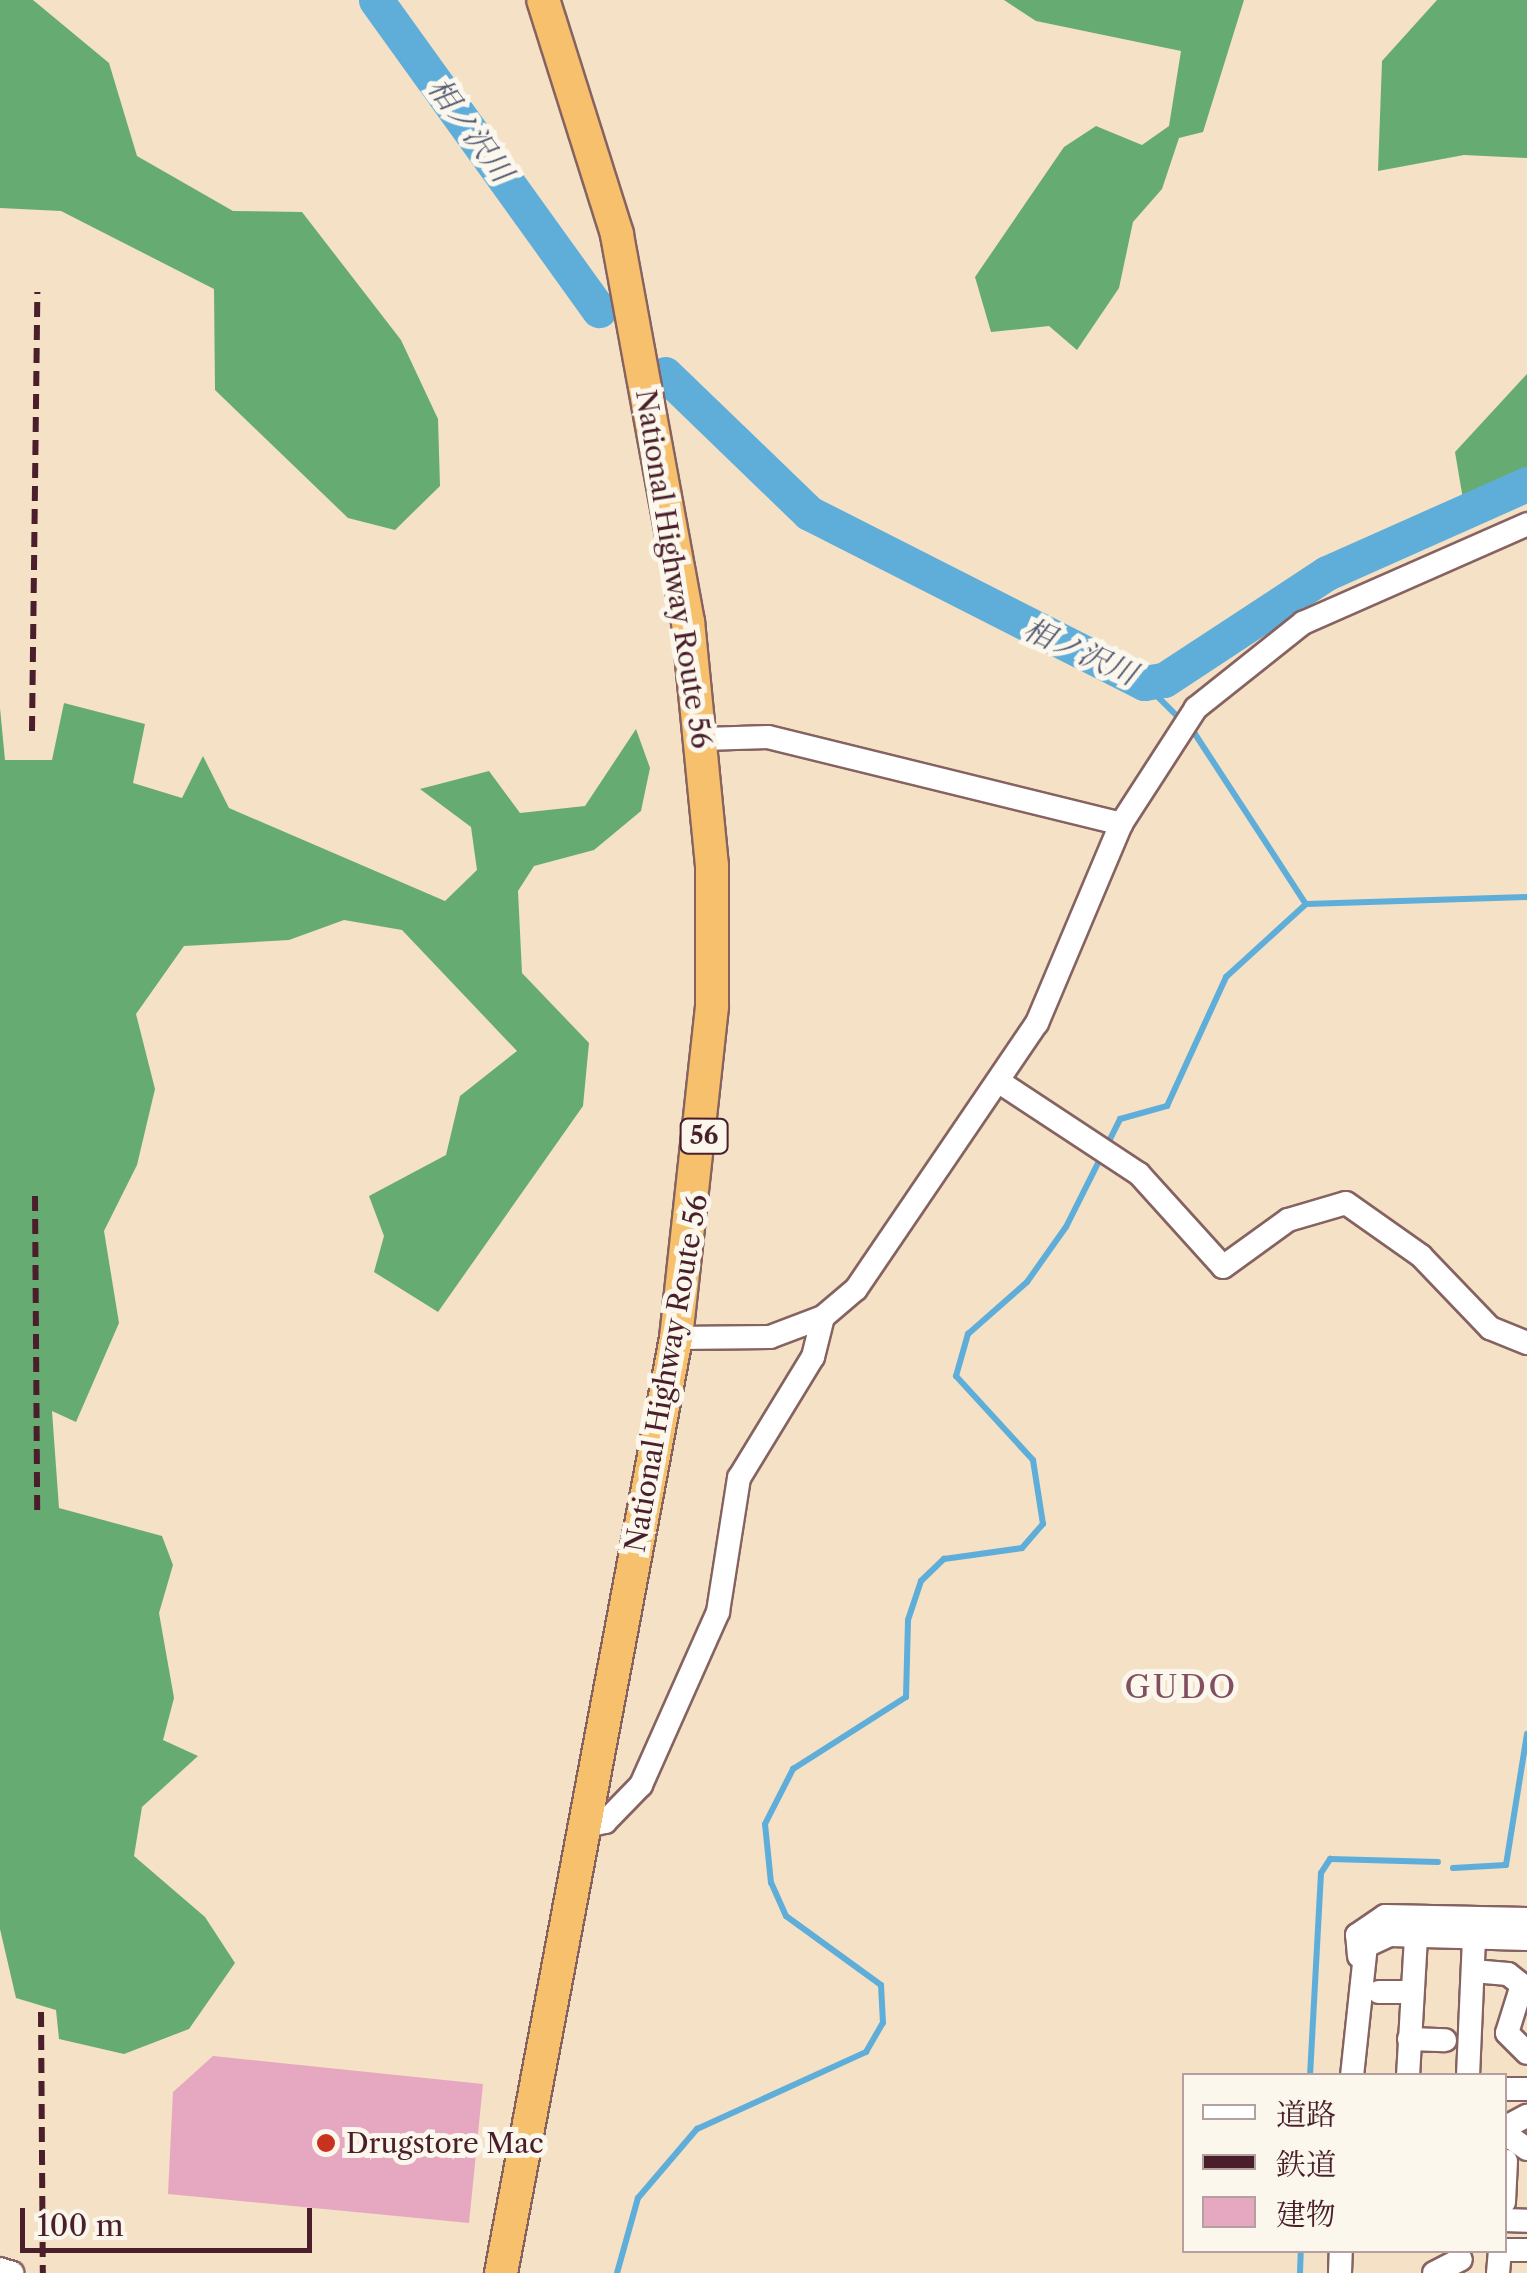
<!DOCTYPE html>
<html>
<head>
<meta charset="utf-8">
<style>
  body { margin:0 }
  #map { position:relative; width:1527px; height:2273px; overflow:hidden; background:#f4e1c6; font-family:"Libre Caslon Text","Noto Serif JP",serif }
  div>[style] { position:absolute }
  .forest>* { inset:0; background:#66ac72 }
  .stream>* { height:6px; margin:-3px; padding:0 3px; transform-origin:3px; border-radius:3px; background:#5fadd9 }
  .river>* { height:35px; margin:-17.5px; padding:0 17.5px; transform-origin:17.5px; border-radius:17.5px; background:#5fadd9 }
  .building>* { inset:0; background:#e6a8c1 }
  .roads { filter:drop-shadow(2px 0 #866361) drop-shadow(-2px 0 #866361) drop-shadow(0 2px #866361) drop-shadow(0 -2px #866361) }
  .minor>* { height:22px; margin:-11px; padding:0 11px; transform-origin:11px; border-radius:11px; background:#fff }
  .highway>* { height:32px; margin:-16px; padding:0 16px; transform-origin:16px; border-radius:16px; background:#f7c06c }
  .rail>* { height:6px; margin-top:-3px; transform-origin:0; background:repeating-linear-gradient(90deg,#4a1f2b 0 15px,transparent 0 23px) }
  .dots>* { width:28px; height:28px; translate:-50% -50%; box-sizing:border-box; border:5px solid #fbf7ec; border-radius:50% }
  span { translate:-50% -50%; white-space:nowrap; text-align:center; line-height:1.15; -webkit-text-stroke:10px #fbf7ec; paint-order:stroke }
  .shield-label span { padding:2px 8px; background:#fbf7ec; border:2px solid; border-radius:8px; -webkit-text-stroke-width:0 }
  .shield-label { font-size:25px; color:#4a1f2b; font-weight:700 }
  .street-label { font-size:28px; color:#4a1f2b }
  .poi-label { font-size:28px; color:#4a1f2b }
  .left { translate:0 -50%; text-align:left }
  .water-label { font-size:30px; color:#525871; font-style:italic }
  .quarter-label { font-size:32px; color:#814f60; letter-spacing:2.5px }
  .legend { position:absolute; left:1182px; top:2073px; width:325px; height:180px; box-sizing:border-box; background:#fbf7ec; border:2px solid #b4a19f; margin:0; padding:12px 18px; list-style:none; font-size:30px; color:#4a1f2b }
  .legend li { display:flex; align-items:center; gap:20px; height:50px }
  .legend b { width:50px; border:2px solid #b4a19f }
  .scale { position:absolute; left:20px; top:2208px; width:292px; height:45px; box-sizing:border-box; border:5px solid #4a1f2b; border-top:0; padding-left:12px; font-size:30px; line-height:35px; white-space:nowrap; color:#4a1f2b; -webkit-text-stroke:8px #fbf7ec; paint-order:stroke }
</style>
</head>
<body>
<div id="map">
  <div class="forest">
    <div style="clip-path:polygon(0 0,33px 0,109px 63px,137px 156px,233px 211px,302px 212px,401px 340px,438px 419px,440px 486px,395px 530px,348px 518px,215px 390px,214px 289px,61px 211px,0 208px)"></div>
    <div style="clip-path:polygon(1004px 0,1244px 0,1203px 132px,1179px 138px,1162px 189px,1133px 222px,1119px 288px,1077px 350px,1049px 326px,991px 332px,975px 277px,1064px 147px,1096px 126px,1142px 145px,1169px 126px,1181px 51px,1036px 21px)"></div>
    <div style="clip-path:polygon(1437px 0,1527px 0,1527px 158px,1464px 155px,1378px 171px,1382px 61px)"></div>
    <div style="clip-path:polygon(1527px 374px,1527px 480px,1464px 505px,1455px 452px)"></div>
    <div style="clip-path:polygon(64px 703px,145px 724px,133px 783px,182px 798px,203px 756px,229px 808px,445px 901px,477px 870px,471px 827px,420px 789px,489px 771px,520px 813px,585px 806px,636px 729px,650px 768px,641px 811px,594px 850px,534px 866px,518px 891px,522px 973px,589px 1043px,583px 1106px,438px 1312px,374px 1272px,384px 1236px,369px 1196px,446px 1155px,460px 1096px,517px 1051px,402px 930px,344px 920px,289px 940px,184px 946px,136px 1014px,155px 1089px,137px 1165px,104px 1231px,119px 1323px,76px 1422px,52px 1411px,59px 1508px,162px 1536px,173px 1565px,159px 1613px,174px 1698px,163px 1740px,198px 1756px,142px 1807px,134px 1856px,205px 1917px,235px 1963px,189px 2029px,124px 2054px,59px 2039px,56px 2010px,16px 1998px,0 1929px,0 708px,5px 760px,52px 760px)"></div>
  </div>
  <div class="stream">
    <div style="left:1144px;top:683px;width:72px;rotate:45deg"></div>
    <div style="left:1195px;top:734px;width:203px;rotate:56.9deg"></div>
    <div style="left:1453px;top:1868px;width:53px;rotate:-3.2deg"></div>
    <div style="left:1506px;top:1865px;width:133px;rotate:-80.9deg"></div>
    <div style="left:1310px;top:2076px;width:203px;rotate:-86.9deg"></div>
    <div style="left:1321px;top:1873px;width:17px;rotate:-57deg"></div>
    <div style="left:1330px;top:1859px;width:108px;rotate:1.6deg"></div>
    <div style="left:617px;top:2273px;width:78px;rotate:-74.4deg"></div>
    <div style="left:638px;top:2198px;width:91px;rotate:-49.5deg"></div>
    <div style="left:697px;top:2129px;width:186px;rotate:-24.5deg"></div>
    <div style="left:866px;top:2052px;width:34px;rotate:-60deg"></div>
    <div style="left:883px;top:2023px;width:38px;rotate:-93deg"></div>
    <div style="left:881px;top:1985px;width:117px;rotate:-144deg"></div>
    <div style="left:786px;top:1916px;width:36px;rotate:-114deg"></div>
    <div style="left:771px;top:1883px;width:59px;rotate:-95.8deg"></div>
    <div style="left:765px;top:1824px;width:62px;rotate:-63deg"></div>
    <div style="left:793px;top:1769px;width:134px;rotate:-32.5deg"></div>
    <div style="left:906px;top:1697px;width:77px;rotate:-88.5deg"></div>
    <div style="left:908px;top:1620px;width:41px;rotate:-71.6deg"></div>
    <div style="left:921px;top:1581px;width:32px;rotate:-44deg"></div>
    <div style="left:944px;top:1559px;width:79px;rotate:-8deg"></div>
    <div style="left:1022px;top:1548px;width:32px;rotate:-49deg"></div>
    <div style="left:1043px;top:1524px;width:65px;rotate:-98.9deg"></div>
    <div style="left:1033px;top:1460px;width:114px;rotate:-132.5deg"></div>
    <div style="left:956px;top:1376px;width:44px;rotate:-74.1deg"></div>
    <div style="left:968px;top:1334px;width:79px;rotate:-41.4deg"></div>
    <div style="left:1027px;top:1282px;width:67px;rotate:-54.7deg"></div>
    <div style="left:1066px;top:1227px;width:121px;rotate:-63.4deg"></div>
    <div style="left:1120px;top:1119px;width:49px;rotate:-15.5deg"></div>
    <div style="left:1167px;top:1106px;width:142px;rotate:-65.4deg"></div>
    <div style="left:1226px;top:977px;width:108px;rotate:-42.4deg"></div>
    <div style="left:1306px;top:904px;width:221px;rotate:-1.8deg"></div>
    <div style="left:1300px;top:2273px;width:23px;rotate:-88deg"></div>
  </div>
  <div class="river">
    <div style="left:376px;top:0;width:382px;rotate:54.3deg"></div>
    <div style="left:665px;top:374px;width:200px;rotate:44deg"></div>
    <div style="left:809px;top:513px;width:376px;rotate:26.9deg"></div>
    <div style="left:1144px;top:683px;width:20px;rotate:-9deg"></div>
    <div style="left:1164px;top:680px;width:195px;rotate:-33.3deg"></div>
    <div style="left:1327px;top:573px;width:219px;rotate:-24deg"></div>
  </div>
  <div class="building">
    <div style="clip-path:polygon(213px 2056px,483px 2084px,469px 2223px,168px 2194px,173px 2092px)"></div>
  </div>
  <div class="roads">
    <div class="minor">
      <div style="left:704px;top:739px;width:64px;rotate:-1.8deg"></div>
      <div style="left:768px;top:737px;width:364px;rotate:13.8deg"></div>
      <div style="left:1001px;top:1083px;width:165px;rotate:33.4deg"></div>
      <div style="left:1139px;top:1174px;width:125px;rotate:47.9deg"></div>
      <div style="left:1223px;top:1267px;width:80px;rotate:-35.9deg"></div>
      <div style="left:1288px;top:1220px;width:60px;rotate:-16.3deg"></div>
      <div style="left:1346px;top:1203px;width:92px;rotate:35.2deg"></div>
      <div style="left:1421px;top:1256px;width:100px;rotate:46.2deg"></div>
      <div style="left:1490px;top:1328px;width:40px;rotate:22deg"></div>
      <div style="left:676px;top:1338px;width:94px;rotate:-0.6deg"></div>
      <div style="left:770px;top:1337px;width:57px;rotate:-20.7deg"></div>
      <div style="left:823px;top:1317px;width:43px;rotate:-40.3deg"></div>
      <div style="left:856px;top:1289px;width:322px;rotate:-55.8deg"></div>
      <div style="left:1037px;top:1023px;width:216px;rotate:-67.1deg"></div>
      <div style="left:1121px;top:824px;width:138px;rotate:-57.1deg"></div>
      <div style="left:1196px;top:708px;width:137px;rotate:-38.5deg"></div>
      <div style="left:1303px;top:623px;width:245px;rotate:-23.8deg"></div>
      <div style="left:583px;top:1827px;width:23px;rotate:-13deg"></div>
      <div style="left:605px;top:1822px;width:52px;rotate:-45.8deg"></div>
      <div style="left:641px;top:1785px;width:189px;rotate:-66deg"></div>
      <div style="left:718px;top:1612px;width:136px;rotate:-81.1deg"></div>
      <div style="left:739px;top:1478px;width:142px;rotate:-58.6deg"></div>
      <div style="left:813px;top:1357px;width:41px;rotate:-76deg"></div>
      <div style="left:1359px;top:1956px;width:21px;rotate:-95deg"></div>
      <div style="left:1357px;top:1935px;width:34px;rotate:-34deg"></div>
      <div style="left:1385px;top:1916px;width:142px;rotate:1.2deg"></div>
      <div style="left:1473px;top:1971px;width:35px;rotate:5deg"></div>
      <div style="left:1508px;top:1974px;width:18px;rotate:38deg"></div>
      <div style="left:1522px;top:1985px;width:50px;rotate:107.4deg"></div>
      <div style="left:1507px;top:2033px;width:28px;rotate:45deg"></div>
      <div style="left:1379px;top:1992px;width:33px"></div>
      <div style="left:1409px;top:2039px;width:36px;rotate:2deg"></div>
      <div style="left:1352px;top:2076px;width:131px;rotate:-83.9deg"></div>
      <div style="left:1366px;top:1946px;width:26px;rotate:-25deg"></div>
      <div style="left:1390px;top:1935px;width:137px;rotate:1.7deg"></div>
      <div style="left:1408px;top:2076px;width:140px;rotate:-86.7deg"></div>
      <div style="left:1468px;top:2076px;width:138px;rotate:-87.5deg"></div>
      <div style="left:1504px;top:2089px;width:23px"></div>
      <div style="left:1504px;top:2128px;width:26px;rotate:-28deg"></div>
      <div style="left:1504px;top:2133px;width:28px;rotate:35deg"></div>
      <div style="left:1504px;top:2202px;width:41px;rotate:-87.2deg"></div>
      <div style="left:1504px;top:2220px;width:23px;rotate:2deg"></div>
      <div style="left:1504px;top:2250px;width:23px"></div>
      <div style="left:0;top:2269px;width:13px;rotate:18deg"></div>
      <div style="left:1340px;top:2273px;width:23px;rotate:-88deg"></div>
      <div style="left:1434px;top:2273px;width:30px;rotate:-27deg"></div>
      <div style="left:1498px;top:2273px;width:23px;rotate:-85deg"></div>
    </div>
    <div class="highway">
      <div style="left:501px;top:2273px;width:951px;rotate:-79.4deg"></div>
      <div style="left:676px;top:1338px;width:334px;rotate:-83.8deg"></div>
      <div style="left:712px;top:1006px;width:140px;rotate:-90deg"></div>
      <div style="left:712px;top:866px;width:245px;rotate:-95.6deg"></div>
      <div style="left:688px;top:622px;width:394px;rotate:-100.4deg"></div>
      <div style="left:617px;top:234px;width:245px;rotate:-107.5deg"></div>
    </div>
  </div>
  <div class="rail">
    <div style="left:32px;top:731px;width:439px;rotate:-89.3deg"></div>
    <div style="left:35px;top:1196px;width:318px;rotate:89.6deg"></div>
    <div style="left:41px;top:2012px;width:261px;rotate:89.6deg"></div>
  </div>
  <div class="dots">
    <div style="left:326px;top:2143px;background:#c8321e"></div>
  </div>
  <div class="shield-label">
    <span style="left:704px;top:1136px">56</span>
  </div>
  <div class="street-label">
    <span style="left:674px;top:569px;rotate:81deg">National Highway Route 56</span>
    <span style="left:666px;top:1373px;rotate:-80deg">National Highway Route 56</span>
  </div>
  <div class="poi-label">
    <span class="left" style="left:346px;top:2143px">Drugstore Mac</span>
  </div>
  <div class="water-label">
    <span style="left:470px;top:130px;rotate:54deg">相ノ沢川</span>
    <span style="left:1080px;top:652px;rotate:24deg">相ノ沢川</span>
  </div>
  <div class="quarter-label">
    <span style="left:1181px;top:1687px">GUDO</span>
  </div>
  <ul class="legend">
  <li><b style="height:12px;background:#fff"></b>道路</li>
  <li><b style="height:12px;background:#4a1f2b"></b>鉄道</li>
  <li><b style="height:28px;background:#e6a8c1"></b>建物</li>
  </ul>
  <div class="scale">100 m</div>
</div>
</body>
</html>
